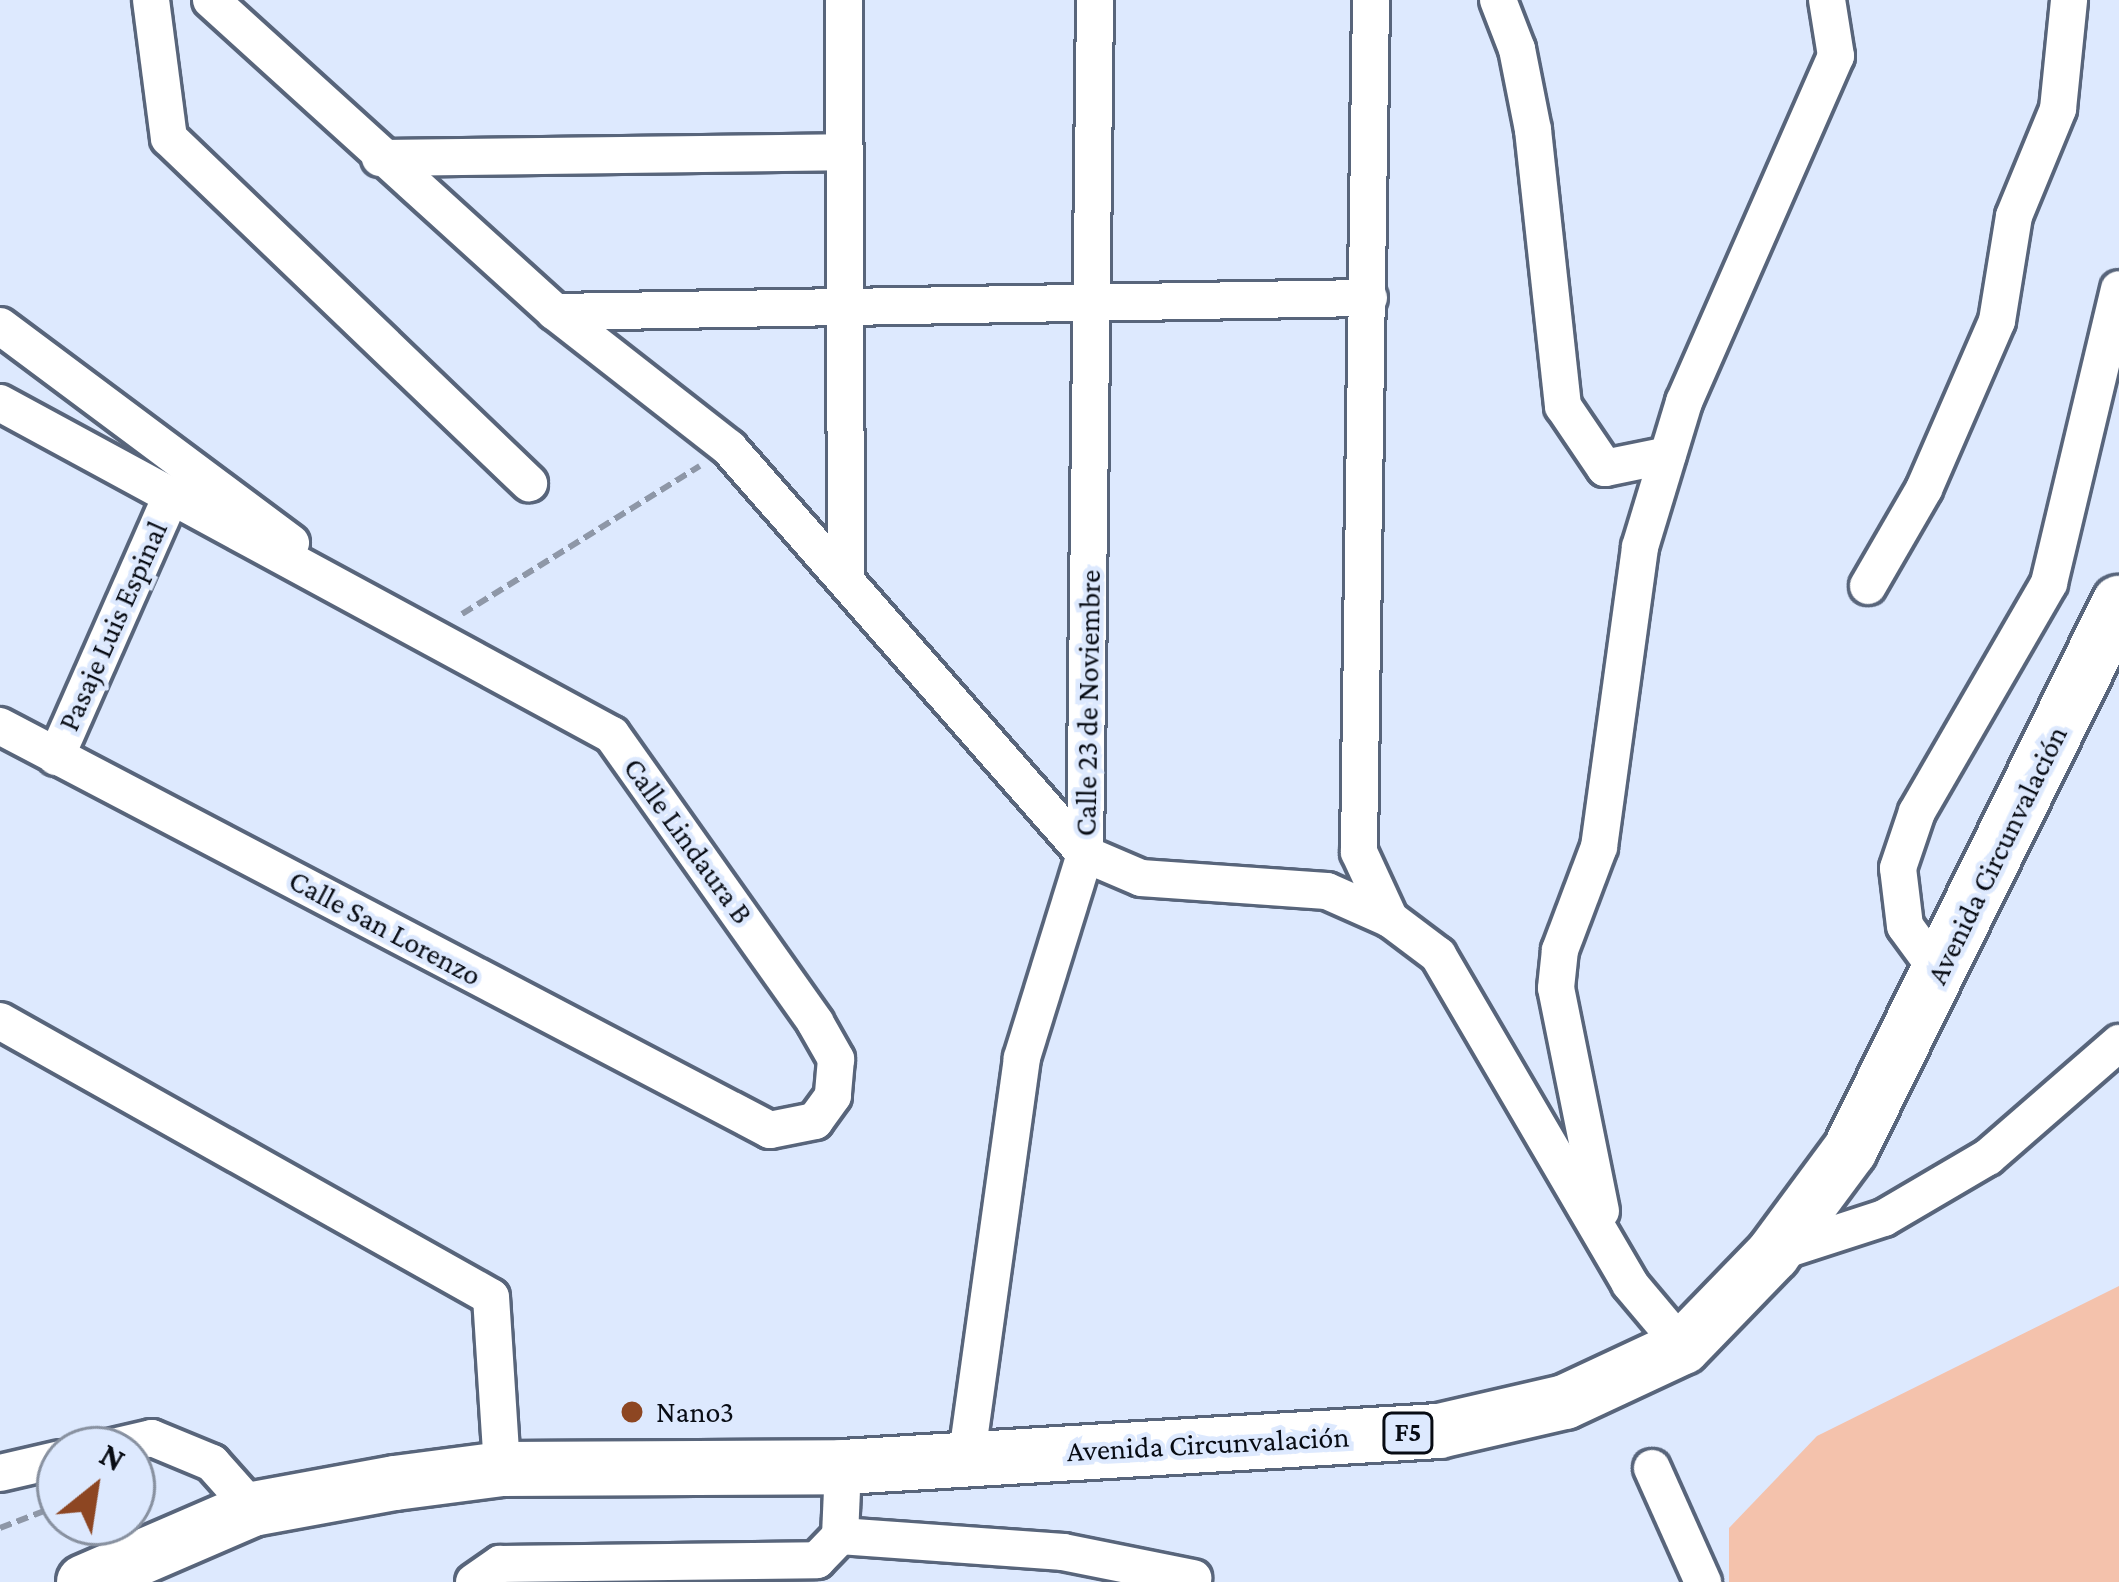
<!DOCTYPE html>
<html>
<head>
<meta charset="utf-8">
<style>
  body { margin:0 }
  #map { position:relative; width:2119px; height:1582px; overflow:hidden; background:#dde9fe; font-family:"Crimson Pro",serif }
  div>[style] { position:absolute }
  .green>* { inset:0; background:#f4c2ac }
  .path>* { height:6px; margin-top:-3px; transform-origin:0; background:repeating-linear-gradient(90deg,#8e97a7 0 12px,transparent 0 18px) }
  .roads { filter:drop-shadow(3px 0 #58657b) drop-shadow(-3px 0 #58657b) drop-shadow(0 3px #58657b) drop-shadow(0 -3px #58657b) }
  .minor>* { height:36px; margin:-18px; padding:0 18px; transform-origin:18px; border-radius:18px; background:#fff }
  .highway>* { height:54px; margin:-27px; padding:0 27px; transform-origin:27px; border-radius:27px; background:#fff }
  .dots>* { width:33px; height:33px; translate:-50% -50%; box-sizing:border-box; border:6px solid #dde9fe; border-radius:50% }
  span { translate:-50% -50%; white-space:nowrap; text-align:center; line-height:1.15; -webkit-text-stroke:9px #dde9fe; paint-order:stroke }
  .shield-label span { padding:3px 9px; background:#dde9fe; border:3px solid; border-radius:9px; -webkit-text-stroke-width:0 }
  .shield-label { font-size:27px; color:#080c14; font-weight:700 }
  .street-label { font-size:30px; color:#080c14 }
  .poi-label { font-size:30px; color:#080c14 }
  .left { translate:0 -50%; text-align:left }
  .north { position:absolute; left:36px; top:1426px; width:120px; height:120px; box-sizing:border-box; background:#dde9fe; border:3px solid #8891a0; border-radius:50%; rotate:30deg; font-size:33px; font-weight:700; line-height:48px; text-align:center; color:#080c14 }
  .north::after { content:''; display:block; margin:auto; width:42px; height:54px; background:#8d4622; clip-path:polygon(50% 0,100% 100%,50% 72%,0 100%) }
</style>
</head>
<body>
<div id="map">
  <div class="green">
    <div style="clip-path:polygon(2119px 1286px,2119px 1582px,1729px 1582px,1729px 1528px,1817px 1436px)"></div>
  </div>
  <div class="path">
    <div style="left:462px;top:614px;width:280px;rotate:-31.9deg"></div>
    <div style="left:0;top:1528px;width:64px;rotate:-21deg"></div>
  </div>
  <div class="roads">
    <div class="minor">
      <div style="left:151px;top:0;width:139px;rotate:82.6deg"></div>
      <div style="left:169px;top:138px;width:499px;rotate:43.8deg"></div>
      <div style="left:211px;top:0;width:464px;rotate:42.2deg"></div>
      <div style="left:555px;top:312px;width:221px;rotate:38deg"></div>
      <div style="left:729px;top:448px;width:540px;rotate:48.75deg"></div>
      <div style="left:1085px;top:854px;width:214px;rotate:107.2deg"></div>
      <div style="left:1022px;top:1058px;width:402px;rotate:97.9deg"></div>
      <div style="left:844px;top:0;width:574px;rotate:89.8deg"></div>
      <div style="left:1095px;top:0;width:854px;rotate:90.67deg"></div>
      <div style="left:1085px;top:854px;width:61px;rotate:23.2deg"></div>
      <div style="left:1141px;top:878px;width:186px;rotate:4deg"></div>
      <div style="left:1327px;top:891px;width:69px;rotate:24deg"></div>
      <div style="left:1390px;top:919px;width:60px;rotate:36.9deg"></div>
      <div style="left:1438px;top:955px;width:381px;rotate:59.7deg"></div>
      <div style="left:1630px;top:1284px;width:82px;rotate:49.9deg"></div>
      <div style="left:1371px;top:0;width:852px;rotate:90.81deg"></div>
      <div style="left:1359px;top:852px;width:74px;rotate:65.2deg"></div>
      <div style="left:1498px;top:0;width:53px;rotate:68.8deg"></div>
      <div style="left:1517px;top:49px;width:83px;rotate:78.8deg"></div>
      <div style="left:1533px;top:130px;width:278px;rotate:83.8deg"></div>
      <div style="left:1563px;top:406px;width:75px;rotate:55.9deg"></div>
      <div style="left:1605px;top:468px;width:64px;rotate:-11.7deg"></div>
      <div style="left:380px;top:158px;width:464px;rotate:-0.7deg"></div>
      <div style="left:555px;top:312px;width:814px;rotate:-0.99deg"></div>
      <div style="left:0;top:326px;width:363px;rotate:36.7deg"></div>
      <div style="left:0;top:403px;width:696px;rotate:28.48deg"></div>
      <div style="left:612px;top:735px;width:352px;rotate:54.7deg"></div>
      <div style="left:815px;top:1022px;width:43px;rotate:60.4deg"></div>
      <div style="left:836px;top:1059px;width:37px;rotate:95deg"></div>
      <div style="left:833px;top:1096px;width:31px;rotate:126deg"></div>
      <div style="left:815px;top:1121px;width:46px;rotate:168.7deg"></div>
      <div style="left:770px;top:1130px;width:870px;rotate:-152.32deg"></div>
      <div style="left:1868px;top:586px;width:112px;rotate:-60deg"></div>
      <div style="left:1924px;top:489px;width:183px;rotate:-66.5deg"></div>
      <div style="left:1997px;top:321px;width:106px;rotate:-80.8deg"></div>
      <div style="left:2014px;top:216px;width:116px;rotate:-67.6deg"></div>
      <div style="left:2058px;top:109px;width:110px;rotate:-84.2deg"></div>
      <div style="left:56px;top:757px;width:285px;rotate:-66.2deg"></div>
      <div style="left:1940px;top:974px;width:59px;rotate:-126.1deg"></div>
      <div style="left:1905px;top:926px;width:58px;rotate:-96.9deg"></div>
      <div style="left:1898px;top:868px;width:59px;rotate:-71.3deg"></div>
      <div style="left:1917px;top:812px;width:264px;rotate:-60deg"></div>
      <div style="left:2049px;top:583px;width:302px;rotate:-76.6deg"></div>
      <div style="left:0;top:1021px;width:563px;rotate:29.34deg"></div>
      <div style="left:491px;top:1297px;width:172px;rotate:86.3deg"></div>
      <div style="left:1601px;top:1211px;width:227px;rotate:-101.4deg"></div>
      <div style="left:1556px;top:988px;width:38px;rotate:-84deg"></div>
      <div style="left:1560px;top:950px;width:110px;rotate:-69.3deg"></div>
      <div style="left:1599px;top:847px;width:303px;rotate:-82.2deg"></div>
      <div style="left:1640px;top:547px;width:152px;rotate:-73.1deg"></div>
      <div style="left:1684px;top:402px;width:378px;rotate:-66.3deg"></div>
      <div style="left:1836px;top:56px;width:57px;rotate:-99.1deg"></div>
      <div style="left:1773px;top:1254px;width:117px;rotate:-18deg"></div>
      <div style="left:1884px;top:1218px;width:121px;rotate:-30.4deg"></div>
      <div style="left:1988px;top:1157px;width:174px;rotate:-41deg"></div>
      <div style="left:100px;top:1450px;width:53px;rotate:-13deg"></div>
      <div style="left:152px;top:1438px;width:65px;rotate:22.6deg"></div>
      <div style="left:212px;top:1463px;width:62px;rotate:48.3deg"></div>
      <div style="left:1652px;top:1468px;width:125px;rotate:65.9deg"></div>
      <div style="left:0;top:1473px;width:62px;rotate:-13.1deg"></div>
      <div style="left:840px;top:1536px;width:224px;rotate:4.1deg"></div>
      <div style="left:1063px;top:1552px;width:133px;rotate:11.3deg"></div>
      <div style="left:474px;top:1582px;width:32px;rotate:-35deg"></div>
      <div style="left:500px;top:1564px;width:317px;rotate:-0.7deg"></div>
      <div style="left:817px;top:1560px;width:33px;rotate:-46deg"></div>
      <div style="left:840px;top:1536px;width:69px;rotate:-87.5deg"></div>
    </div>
    <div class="highway">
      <div style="left:84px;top:1582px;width:184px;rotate:-23.4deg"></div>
      <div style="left:253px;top:1509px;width:144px;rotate:-10.4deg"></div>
      <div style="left:395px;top:1483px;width:108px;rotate:-7.5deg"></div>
      <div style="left:502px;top:1469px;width:341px;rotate:-0.3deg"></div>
      <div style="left:843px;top:1467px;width:597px;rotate:-3.46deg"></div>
      <div style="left:1439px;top:1431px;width:129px;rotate:-13deg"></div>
      <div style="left:1565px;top:1402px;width:130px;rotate:-25deg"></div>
      <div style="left:1683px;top:1347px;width:129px;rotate:-45.9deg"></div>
      <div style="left:1773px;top:1254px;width:129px;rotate:-53.5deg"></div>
      <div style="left:1850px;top:1150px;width:610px;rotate:-63.81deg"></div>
    </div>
  </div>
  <div class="dots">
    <div style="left:632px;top:1412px;background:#8d4622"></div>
  </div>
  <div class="shield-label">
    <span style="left:1408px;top:1433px">F5</span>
  </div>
  <div class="street-label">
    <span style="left:113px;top:626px;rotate:-66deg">Pasaje Luis Espinal</span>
    <span style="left:1088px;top:703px;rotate:-89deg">Calle 23 de Noviembre</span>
    <span style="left:688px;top:841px;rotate:54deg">Calle Lindaura B</span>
    <span style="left:1997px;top:855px;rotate:-64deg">Avenida Circunvalación</span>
    <span style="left:385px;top:928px;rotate:28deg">Calle San Lorenzo</span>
    <span style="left:1208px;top:1444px;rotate:-3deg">Avenida Circunvalación</span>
  </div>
  <div class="poi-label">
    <span class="left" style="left:656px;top:1412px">Nano3</span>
  </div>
  <div class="north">N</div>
</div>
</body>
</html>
